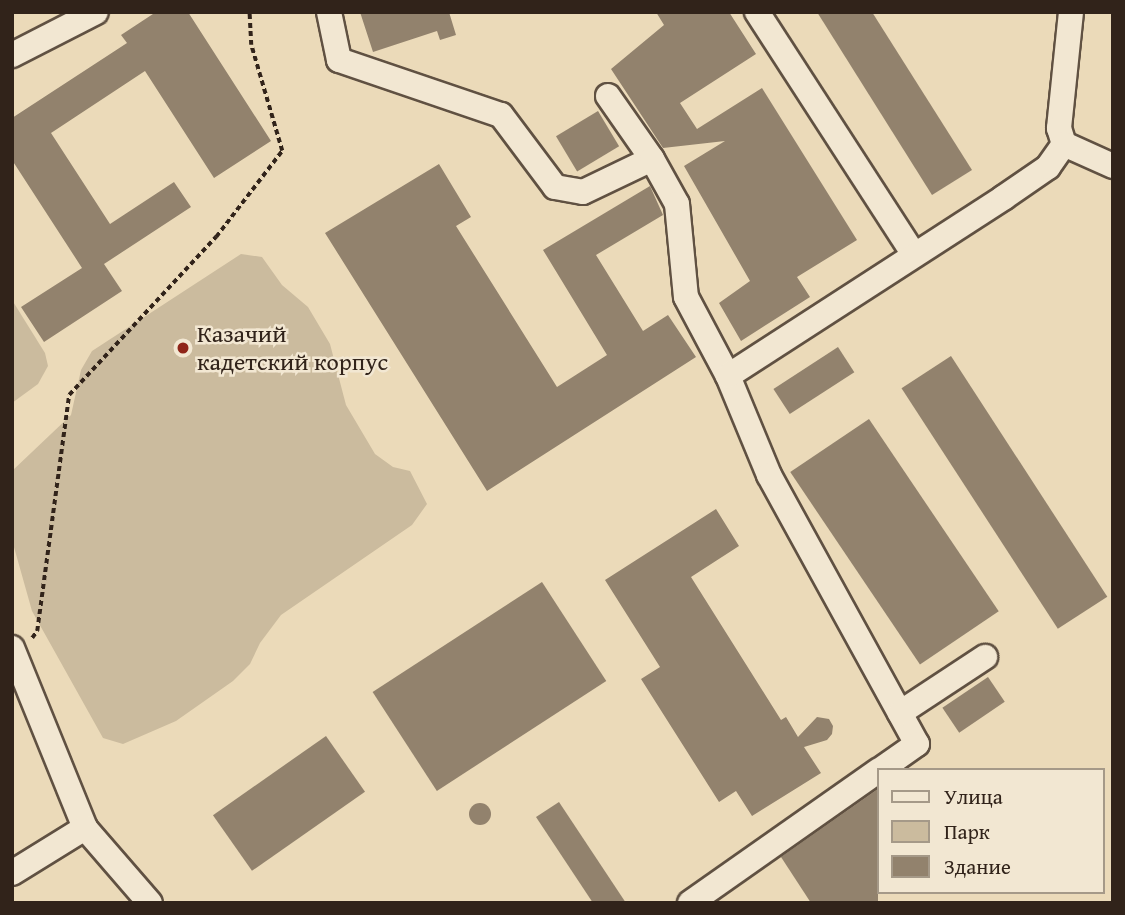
<!DOCTYPE html>
<html>
<head>
<meta charset="utf-8">
<style>
  body { margin:0 }
  #map { position:relative; width:1125px; height:915px; overflow:hidden; background:#ebdab9; font-family:"Gentium Book Plus",serif }
  div>[style] { position:absolute }
  .green>* { inset:0; background:#cbbb9e }
  .building>* { inset:0; background:#92826d; transform-origin:0 0 }
  .round { border-radius:50% }
  .path>* { height:3.5px; margin-top:-1.75px; transform-origin:0; background:repeating-linear-gradient(90deg,#31231a 0 5px,transparent 0 8.5px) }
  .roads { filter:drop-shadow(2px 0 #605142) drop-shadow(-2px 0 #605142) drop-shadow(0 2px #605142) drop-shadow(0 -2px #605142) }
  .minor>* { height:24px; margin:-12px; padding:0 12px; transform-origin:12px; border-radius:12px; background:#f2e7d2 }
  .dots>* { width:19px; height:19px; translate:-50% -50%; box-sizing:border-box; border:4px solid #f2e7d2; border-radius:50% }
  span { translate:-50% -50%; white-space:nowrap; text-align:center; line-height:1.15; -webkit-text-stroke:5px #f2e7d2; paint-order:stroke }
  .poi-label { font-size:24px; color:#31231a }
  .left { translate:0 -50%; text-align:left }
  .frame { position:absolute; inset:0; border:14px solid #31231a; pointer-events:none }
  .legend { position:absolute; left:877px; top:768px; width:228px; height:126px; box-sizing:border-box; background:#f2e7d2; border:2px solid #a59988; margin:0; padding:9px 12px; list-style:none; font-size:21px; color:#31231a }
  .legend li { display:flex; align-items:center; gap:14px; height:35px }
  .legend b { width:35px; border:2px solid #a59988 }
</style>
</head>
<body>
<div id="map">
  <div class="green">
    <div style="clip-path:polygon(241px 254px,262px 257px,282px 285px,308px 307px,330px 344px,346px 405px,375px 454px,393px 467px,410px 471px,427px 504px,412px 525px,281px 615px,260px 643px,250px 664px,233px 681px,176px 721px,123px 744px,103px 738px,32px 611px,12px 540px,12px 471px,71px 415px,81px 370px,92px 351px)"></div>
    <div style="clip-path:polygon(12px 300px,45px 353px,48px 366px,38px 384px,12px 403px)"></div>
  </div>
  <div class="building">
    <div style="clip-path:polygon(156px 12px,188px 12px,271px 141px,214px 178px,145px 71px,51px 133px,110px 224px,174px 182px,191px 207px,104px 264px,122px 291px,44px 342px,21px 307px,82px 268px,12px 160px,12px 118px,127px 43px,121px 35px)"></div>
    <div style="clip-path:polygon(360px 12px,449px 12px,456px 35px,440px 40px,437px 31px,373px 52px)"></div>
    <div style="clip-path:polygon(656px 12px,729px 12px,756px 54px,680px 103px,697px 129px,762px 88px,857px 240px,797px 277px,810px 297px,741px 341px,719px 303px,750px 281px,684px 166px,725px 141px,663px 148px,611px 69px,664px 25px)"></div>
    <div style="clip-path:polygon(817px 12px,872px 12px,972px 170px,932px 195px)"></div>
    <div style="left:598px;top:111px;width:41px;height:49px;rotate:59deg"></div>
    <div style="clip-path:polygon(439px 164px,471px 217px,456px 226px,557px 387px,607px 355px,543px 250px,650px 186px,663px 215px,596px 255px,643px 331px,668px 315px,696px 357px,487px 491px,325px 233px)"></div>
    <div style="left:838px;top:347px;width:30px;height:77px;rotate:57deg"></div>
    <div style="left:951px;top:356px;width:287px;height:59px;rotate:57deg"></div>
    <div style="left:869px;top:419px;width:232px;height:95px;rotate:56deg"></div>
    <div style="clip-path:polygon(716px 509px,739px 546px,691px 577px,781px 720px,786px 717px,798px 737px,817px 717px,829px 719px,833px 726px,832px 734px,827px 740px,804px 747px,821px 773px,752px 816px,736px 791px,719px 802px,641px 679px,660px 667px,605px 580px)"></div>
    <div style="left:542px;top:582px;width:118px;height:202px;rotate:57deg"></div>
    <div style="left:988px;top:677px;width:30px;height:55px;rotate:56deg"></div>
    <div style="left:326px;top:736px;width:68px;height:138px;rotate:55deg"></div>
    <div style="clip-path:polygon(878px 789px,878px 903px,811px 903px,781px 857px)"></div>
    <div style="clip-path:polygon(559px 802px,626px 903px,593px 903px,536px 817px)"></div>
    <div class="round" style="left:469px;top:803px;width:22px;height:22px"></div>
  </div>
  <div class="path">
    <div style="left:32px;top:638px;width:9px;rotate:-54deg"></div>
    <div style="left:37px;top:631px;width:238px;rotate:-82.3deg"></div>
    <div style="left:69px;top:395px;width:216px;rotate:-47.1deg"></div>
    <div style="left:216px;top:237px;width:108px;rotate:-52.5deg"></div>
    <div style="left:282px;top:151px;width:110px;rotate:-106.3deg"></div>
    <div style="left:251px;top:45px;width:33px;rotate:-93deg"></div>
  </div>
  <div class="roads">
    <div class="minor">
      <div style="left:329px;top:12px;width:49px;rotate:78.2deg"></div>
      <div style="left:339px;top:60px;width:171px;rotate:18.8deg"></div>
      <div style="left:501px;top:115px;width:90px;rotate:53.1deg"></div>
      <div style="left:555px;top:187px;width:28px;rotate:10deg"></div>
      <div style="left:583px;top:192px;width:76px;rotate:-25.6deg"></div>
      <div style="left:757px;top:12px;width:287px;rotate:57.1deg"></div>
      <div style="left:1071px;top:12px;width:117px;rotate:95.9deg"></div>
      <div style="left:1059px;top:128px;width:17px;rotate:73deg"></div>
      <div style="left:1064px;top:144px;width:54px;rotate:24.2deg"></div>
      <div style="left:12px;top:55px;width:94px;rotate:-27.1deg"></div>
      <div style="left:608px;top:96px;width:77px;rotate:55.1deg"></div>
      <div style="left:652px;top:159px;width:51px;rotate:60.9deg"></div>
      <div style="left:677px;top:204px;width:93px;rotate:84.5deg"></div>
      <div style="left:686px;top:297px;width:89px;rotate:62deg"></div>
      <div style="left:728px;top:376px;width:107px;rotate:67.5deg"></div>
      <div style="left:769px;top:475px;width:307px;rotate:61.2deg"></div>
      <div style="left:917px;top:744px;width:45px;rotate:144.9deg"></div>
      <div style="left:728px;top:376px;width:328px;rotate:-32.9deg"></div>
      <div style="left:1003px;top:198px;width:55px;rotate:-34.6deg"></div>
      <div style="left:1048px;top:167px;width:28px;rotate:-55deg"></div>
      <div style="left:12px;top:648px;width:194px;rotate:67.9deg"></div>
      <div style="left:85px;top:828px;width:99px;rotate:49.1deg"></div>
      <div style="left:900px;top:713px;width:102px;rotate:-33.4deg"></div>
      <div style="left:12px;top:873px;width:86px;rotate:-31.7deg"></div>
      <div style="left:690px;top:903px;width:230px;rotate:-35.1deg"></div>
    </div>
  </div>
  <div class="dots">
    <div style="left:183px;top:348px;background:#8f2418"></div>
  </div>
  <div class="poi-label">
    <span class="left" style="left:197px;top:348px">Казачий<br>кадетский корпус</span>
  </div>
  <div class="frame"></div>
  <ul class="legend">
  <li><b style="height:9px;background:#f2e7d2"></b>Улица</li>
  <li><b style="height:19px;background:#cbbb9e"></b>Парк</li>
  <li><b style="height:19px;background:#92826d"></b>Здание</li>
  </ul>
</div>
</body>
</html>
